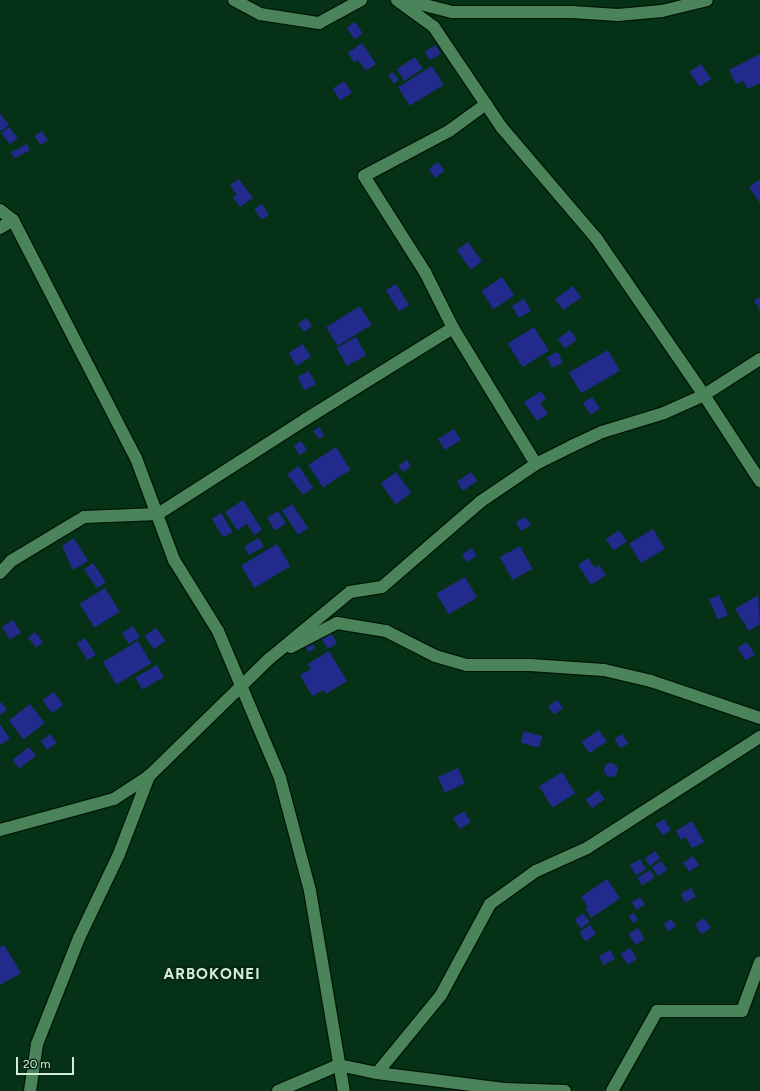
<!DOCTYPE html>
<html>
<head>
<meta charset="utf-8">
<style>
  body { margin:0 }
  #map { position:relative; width:760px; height:1091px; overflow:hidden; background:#053217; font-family:Figtree,sans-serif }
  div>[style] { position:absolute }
  .building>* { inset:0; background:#222a8b; transform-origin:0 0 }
  .round { border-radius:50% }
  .roads { filter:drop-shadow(1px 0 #001806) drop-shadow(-1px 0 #001806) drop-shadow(0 1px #001806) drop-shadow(0 -1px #001806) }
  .street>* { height:12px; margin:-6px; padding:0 6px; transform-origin:6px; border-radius:6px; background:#4b835b }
  .secondary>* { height:12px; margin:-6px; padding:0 6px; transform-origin:6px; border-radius:6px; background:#4b835b }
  span { translate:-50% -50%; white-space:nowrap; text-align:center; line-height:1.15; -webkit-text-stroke:3.5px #082613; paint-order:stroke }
  .district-label { font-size:15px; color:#d1eed7; font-weight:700; letter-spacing:1px }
  .scale { position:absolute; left:16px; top:1057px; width:58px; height:18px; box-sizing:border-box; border:2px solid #d1eed7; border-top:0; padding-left:5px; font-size:12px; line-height:14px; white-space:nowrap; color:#d1eed7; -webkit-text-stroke:3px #082613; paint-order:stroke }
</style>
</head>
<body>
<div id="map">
  <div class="building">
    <div style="left:355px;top:22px;width:14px;height:10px;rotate:56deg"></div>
    <div style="clip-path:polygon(362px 43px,376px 64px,366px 71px,358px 60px,354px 62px,348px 53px)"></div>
    <div style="left:436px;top:45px;width:10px;height:13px;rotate:61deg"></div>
    <div style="clip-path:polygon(760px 54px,760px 83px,748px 89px,743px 81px,736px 84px,729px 70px)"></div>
    <div style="left:415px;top:57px;width:14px;height:22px;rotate:56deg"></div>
    <div style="left:701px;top:64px;width:18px;height:14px;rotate:56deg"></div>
    <div style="left:432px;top:66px;width:22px;height:40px;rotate:58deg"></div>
    <div style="left:393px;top:72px;width:10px;height:6px;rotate:53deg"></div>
    <div style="left:344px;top:81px;width:14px;height:14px;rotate:56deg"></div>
    <div style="clip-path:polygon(0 113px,9px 125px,1px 131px,0 130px)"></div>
    <div style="left:9px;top:127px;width:14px;height:10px;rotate:51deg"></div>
    <div style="left:42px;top:131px;width:11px;height:9px;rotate:56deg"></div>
    <div style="left:27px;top:144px;width:7px;height:18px;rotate:63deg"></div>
    <div style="left:438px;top:162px;width:11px;height:12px;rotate:52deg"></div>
    <div style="clip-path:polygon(239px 179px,253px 198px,240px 207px,233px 198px,237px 195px,230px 185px)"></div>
    <div style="clip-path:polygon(760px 179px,760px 203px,749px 187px)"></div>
    <div style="left:262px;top:204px;width:13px;height:9px;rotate:58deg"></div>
    <div style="left:468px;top:242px;width:24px;height:14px;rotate:54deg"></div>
    <div style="left:502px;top:277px;width:22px;height:25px;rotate:56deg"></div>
    <div style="left:396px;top:284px;width:25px;height:12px;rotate:58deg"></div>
    <div style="left:573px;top:286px;width:14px;height:22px;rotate:54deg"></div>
    <div style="clip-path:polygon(760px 297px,760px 311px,754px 300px)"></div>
    <div style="left:524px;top:299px;width:14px;height:14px;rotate:60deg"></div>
    <div style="left:360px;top:306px;width:22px;height:40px;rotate:58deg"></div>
    <div style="left:306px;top:318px;width:10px;height:10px;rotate:53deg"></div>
    <div style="left:534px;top:327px;width:28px;height:31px;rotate:58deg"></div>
    <div style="left:570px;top:330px;width:12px;height:15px;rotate:55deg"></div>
    <div style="left:356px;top:337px;width:21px;height:22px;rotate:61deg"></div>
    <div style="left:303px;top:344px;width:15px;height:17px;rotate:58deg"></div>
    <div style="left:608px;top:350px;width:24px;height:45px;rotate:60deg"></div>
    <div style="left:558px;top:352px;width:12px;height:12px;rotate:66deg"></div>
    <div style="left:309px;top:371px;width:15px;height:13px;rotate:62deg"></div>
    <div style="clip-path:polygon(541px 391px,546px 399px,540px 403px,548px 414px,537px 421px,524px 402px)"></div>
    <div style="left:592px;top:397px;width:14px;height:11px;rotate:56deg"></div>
    <div style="clip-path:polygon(319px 427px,324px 435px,319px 439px,313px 431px)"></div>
    <div style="left:454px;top:429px;width:13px;height:19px;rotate:58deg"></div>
    <div style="left:301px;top:441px;width:11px;height:9px;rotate:56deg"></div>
    <div style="left:336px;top:447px;width:27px;height:33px;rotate:57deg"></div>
    <div style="clip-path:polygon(407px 460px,411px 466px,403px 472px,398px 466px)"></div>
    <div style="clip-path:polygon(299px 466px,313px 488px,303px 495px,287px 474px)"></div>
    <div style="left:396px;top:472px;width:26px;height:19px;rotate:54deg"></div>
    <div style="left:471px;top:472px;width:11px;height:17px;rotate:56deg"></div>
    <div style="clip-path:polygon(243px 500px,262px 530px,254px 535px,247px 524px,237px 530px,225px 512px)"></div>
    <div style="left:292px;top:504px;width:29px;height:12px;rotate:56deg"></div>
    <div style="left:278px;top:511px;width:15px;height:13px;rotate:58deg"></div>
    <div style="left:221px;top:513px;width:22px;height:11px;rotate:58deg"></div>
    <div style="clip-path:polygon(525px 517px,531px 525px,521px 531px,516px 522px)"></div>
    <div style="left:653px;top:529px;width:23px;height:28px;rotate:59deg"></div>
    <div style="left:619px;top:530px;width:14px;height:16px;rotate:56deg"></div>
    <div style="clip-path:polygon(74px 538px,88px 561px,73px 570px,62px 546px)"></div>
    <div style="left:259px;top:538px;width:10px;height:17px;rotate:61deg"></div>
    <div style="left:277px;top:544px;width:26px;height:42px;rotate:59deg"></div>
    <div style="left:520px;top:546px;width:26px;height:23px;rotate:61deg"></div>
    <div style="left:472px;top:548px;width:9px;height:12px;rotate:58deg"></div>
    <div style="clip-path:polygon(588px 558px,595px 568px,599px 565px,606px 575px,591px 585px,578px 565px)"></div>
    <div style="left:93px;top:563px;width:23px;height:11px;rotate:56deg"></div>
    <div style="left:465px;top:577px;width:24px;height:33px;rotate:60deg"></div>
    <div style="left:105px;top:588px;width:28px;height:30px;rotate:58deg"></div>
    <div style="left:719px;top:595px;width:22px;height:11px;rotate:66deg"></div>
    <div style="clip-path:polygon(758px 595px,760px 624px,749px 631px,735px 609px)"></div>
    <div style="left:13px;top:620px;width:15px;height:13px;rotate:58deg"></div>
    <div style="left:133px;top:626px;width:13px;height:13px;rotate:58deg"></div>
    <div style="left:156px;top:628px;width:16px;height:14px;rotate:55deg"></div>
    <div style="left:35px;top:632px;width:13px;height:9px;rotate:51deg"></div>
    <div style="left:331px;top:633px;width:12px;height:11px;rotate:59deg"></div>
    <div style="left:85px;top:638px;width:20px;height:10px;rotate:57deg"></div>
    <div style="clip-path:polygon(310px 640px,315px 648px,309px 652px,303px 644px)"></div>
    <div style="left:138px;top:641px;width:26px;height:41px;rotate:59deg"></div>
    <div style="left:747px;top:642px;width:15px;height:11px;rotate:58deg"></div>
    <div style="clip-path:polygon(329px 651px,347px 681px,326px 694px,324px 690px,312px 696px,300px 675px,311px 669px,308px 664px)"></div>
    <div style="left:157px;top:665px;width:14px;height:25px;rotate:60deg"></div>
    <div style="left:54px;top:692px;width:16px;height:14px;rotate:55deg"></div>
    <div style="left:557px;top:700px;width:10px;height:11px;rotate:53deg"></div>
    <div style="clip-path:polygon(1px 702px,7px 710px,0 715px,0 703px)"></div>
    <div style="left:30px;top:704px;width:24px;height:27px;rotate:52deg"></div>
    <div style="clip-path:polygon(0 724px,10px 739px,0 745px)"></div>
    <div style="left:599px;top:730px;width:14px;height:21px;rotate:56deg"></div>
    <div style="left:524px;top:731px;width:19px;height:12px;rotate:16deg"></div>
    <div style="left:50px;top:734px;width:11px;height:12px;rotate:52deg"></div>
    <div style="left:622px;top:734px;width:11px;height:9px;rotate:56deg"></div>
    <div style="left:29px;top:747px;width:11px;height:21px;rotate:52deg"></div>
    <div class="round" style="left:604px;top:763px;width:14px;height:14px"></div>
    <div style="left:458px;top:768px;width:17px;height:22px;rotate:66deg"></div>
    <div style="left:562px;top:772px;width:25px;height:27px;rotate:58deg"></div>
    <div style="left:598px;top:790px;width:11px;height:16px;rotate:52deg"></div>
    <div style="left:464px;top:811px;width:13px;height:13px;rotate:58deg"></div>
    <div style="left:664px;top:819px;width:13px;height:10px;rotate:58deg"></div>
    <div style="clip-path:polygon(692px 821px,704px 842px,692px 848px,686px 837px,681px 840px,676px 831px)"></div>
    <div style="left:655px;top:851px;width:9px;height:13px;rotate:54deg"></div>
    <div style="left:693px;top:856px;width:11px;height:12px;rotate:56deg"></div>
    <div style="left:640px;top:859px;width:12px;height:12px;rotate:59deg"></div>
    <div style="left:661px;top:861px;width:11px;height:11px;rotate:56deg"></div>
    <div style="left:650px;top:870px;width:9px;height:15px;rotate:58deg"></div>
    <div style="clip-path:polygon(607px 879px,620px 898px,591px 918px,585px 909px,588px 907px,581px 897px)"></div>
    <div style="left:691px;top:888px;width:10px;height:12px;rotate:61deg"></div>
    <div style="left:640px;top:897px;width:9px;height:10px;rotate:58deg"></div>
    <div style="left:583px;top:913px;width:11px;height:11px;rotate:52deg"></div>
    <div style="left:634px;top:913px;width:8px;height:6px;rotate:60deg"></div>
    <div style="left:704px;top:918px;width:12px;height:11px;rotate:55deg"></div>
    <div style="left:671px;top:919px;width:9px;height:9px;rotate:54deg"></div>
    <div style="left:590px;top:925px;width:11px;height:13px;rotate:56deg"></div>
    <div style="left:638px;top:928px;width:13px;height:11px;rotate:58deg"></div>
    <div style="clip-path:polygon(4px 945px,21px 973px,0 985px,0 947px)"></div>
    <div style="left:630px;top:948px;width:13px;height:11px;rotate:58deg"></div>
    <div style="left:610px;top:950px;width:10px;height:13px;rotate:61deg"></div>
  </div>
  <div class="roads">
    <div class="street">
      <div style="left:234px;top:0;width:30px;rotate:28deg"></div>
      <div style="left:260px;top:14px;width:60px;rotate:8.7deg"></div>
      <div style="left:319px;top:23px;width:48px;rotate:-28.7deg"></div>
      <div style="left:405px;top:0;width:49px;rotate:14.3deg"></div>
      <div style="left:452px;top:12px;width:120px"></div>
      <div style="left:572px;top:12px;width:46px;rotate:3.7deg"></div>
      <div style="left:618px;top:15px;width:44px;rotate:-5.2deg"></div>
      <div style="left:662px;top:11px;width:46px;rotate:-13.7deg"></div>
      <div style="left:486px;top:104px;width:46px;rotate:143.9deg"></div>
      <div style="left:449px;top:131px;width:96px;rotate:152.1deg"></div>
      <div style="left:364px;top:176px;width:114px;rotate:57.6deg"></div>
      <div style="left:425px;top:272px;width:63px;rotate:63.4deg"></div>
      <div style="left:453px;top:328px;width:159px;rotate:58.6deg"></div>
      <div style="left:0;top:210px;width:16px;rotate:38deg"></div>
      <div style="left:13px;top:220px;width:268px;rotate:62.7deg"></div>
      <div style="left:136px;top:458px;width:109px;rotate:69.6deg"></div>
      <div style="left:174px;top:560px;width:84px;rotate:58.2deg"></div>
      <div style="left:218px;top:631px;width:160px;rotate:67.1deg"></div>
      <div style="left:280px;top:778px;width:117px;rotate:75.1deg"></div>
      <div style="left:310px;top:891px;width:203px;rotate:80.4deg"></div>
      <div style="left:0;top:228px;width:15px;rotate:-32deg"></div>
      <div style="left:0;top:573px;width:16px;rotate:-47deg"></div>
      <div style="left:11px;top:561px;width:85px;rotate:-31.1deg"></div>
      <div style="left:84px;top:517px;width:74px;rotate:-2.3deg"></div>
      <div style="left:158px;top:514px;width:176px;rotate:-32.7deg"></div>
      <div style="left:306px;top:419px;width:173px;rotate:-31.8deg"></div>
      <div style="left:291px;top:647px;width:52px;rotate:-27.6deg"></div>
      <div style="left:337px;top:623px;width:50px;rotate:9.3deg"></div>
      <div style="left:386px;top:631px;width:55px;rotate:27deg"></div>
      <div style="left:435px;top:656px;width:32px;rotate:16deg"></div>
      <div style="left:466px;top:665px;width:64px"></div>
      <div style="left:530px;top:665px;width:74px;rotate:3.9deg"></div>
      <div style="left:604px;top:670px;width:48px;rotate:13.2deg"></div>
      <div style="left:651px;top:681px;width:115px;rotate:18.7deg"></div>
      <div style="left:0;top:830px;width:118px;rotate:-15.2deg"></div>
      <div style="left:114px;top:799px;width:42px;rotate:-33.3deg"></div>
      <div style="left:149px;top:776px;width:168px;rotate:-44.3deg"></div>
      <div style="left:269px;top:659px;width:105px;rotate:-39.6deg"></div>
      <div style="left:350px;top:592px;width:32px;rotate:-9deg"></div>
      <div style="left:382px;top:587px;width:130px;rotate:-40.9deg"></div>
      <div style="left:480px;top:502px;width:68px;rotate:-34.2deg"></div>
      <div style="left:536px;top:464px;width:40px;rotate:-26.6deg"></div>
      <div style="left:572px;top:446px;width:33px;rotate:-25deg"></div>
      <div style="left:602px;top:432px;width:65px;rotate:-17deg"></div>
      <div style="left:664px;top:413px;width:44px;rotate:-24.2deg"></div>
      <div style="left:704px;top:395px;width:191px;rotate:-124.5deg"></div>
      <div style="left:596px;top:238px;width:145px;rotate:-130.5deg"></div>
      <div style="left:502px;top:128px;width:122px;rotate:-124deg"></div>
      <div style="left:434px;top:27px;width:46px;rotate:-143.9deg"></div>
      <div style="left:377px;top:1073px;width:101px;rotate:-50.6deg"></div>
      <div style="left:441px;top:995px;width:103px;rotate:-61.7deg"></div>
      <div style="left:490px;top:904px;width:57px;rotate:-35.7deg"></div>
      <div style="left:536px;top:871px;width:56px;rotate:-24.3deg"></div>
      <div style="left:587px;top:848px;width:206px;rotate:-32.7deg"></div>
      <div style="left:30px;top:1091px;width:48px;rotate:-81.5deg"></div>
      <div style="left:37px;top:1044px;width:114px;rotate:-68.4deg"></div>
      <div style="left:79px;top:938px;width:93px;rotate:-64.5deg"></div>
      <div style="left:119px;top:854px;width:84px;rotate:-69deg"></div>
      <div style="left:278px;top:1091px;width:66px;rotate:-23.1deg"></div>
      <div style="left:339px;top:1065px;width:39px;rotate:12deg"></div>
      <div style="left:377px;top:1073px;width:128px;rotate:7.2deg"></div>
      <div style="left:504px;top:1089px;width:61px;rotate:1.9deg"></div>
      <div style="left:612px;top:1091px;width:92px;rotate:-60.6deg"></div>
      <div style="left:657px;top:1011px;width:85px"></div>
      <div style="left:742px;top:1011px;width:52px;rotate:-69.8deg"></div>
    </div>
    <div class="secondary">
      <div style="left:760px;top:359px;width:67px;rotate:147.3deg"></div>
      <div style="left:704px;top:395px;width:103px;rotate:56.9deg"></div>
    </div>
  </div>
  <div class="district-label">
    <span style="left:212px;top:975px">ARBOKONEI</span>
  </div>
  <div class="scale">20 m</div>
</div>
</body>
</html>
